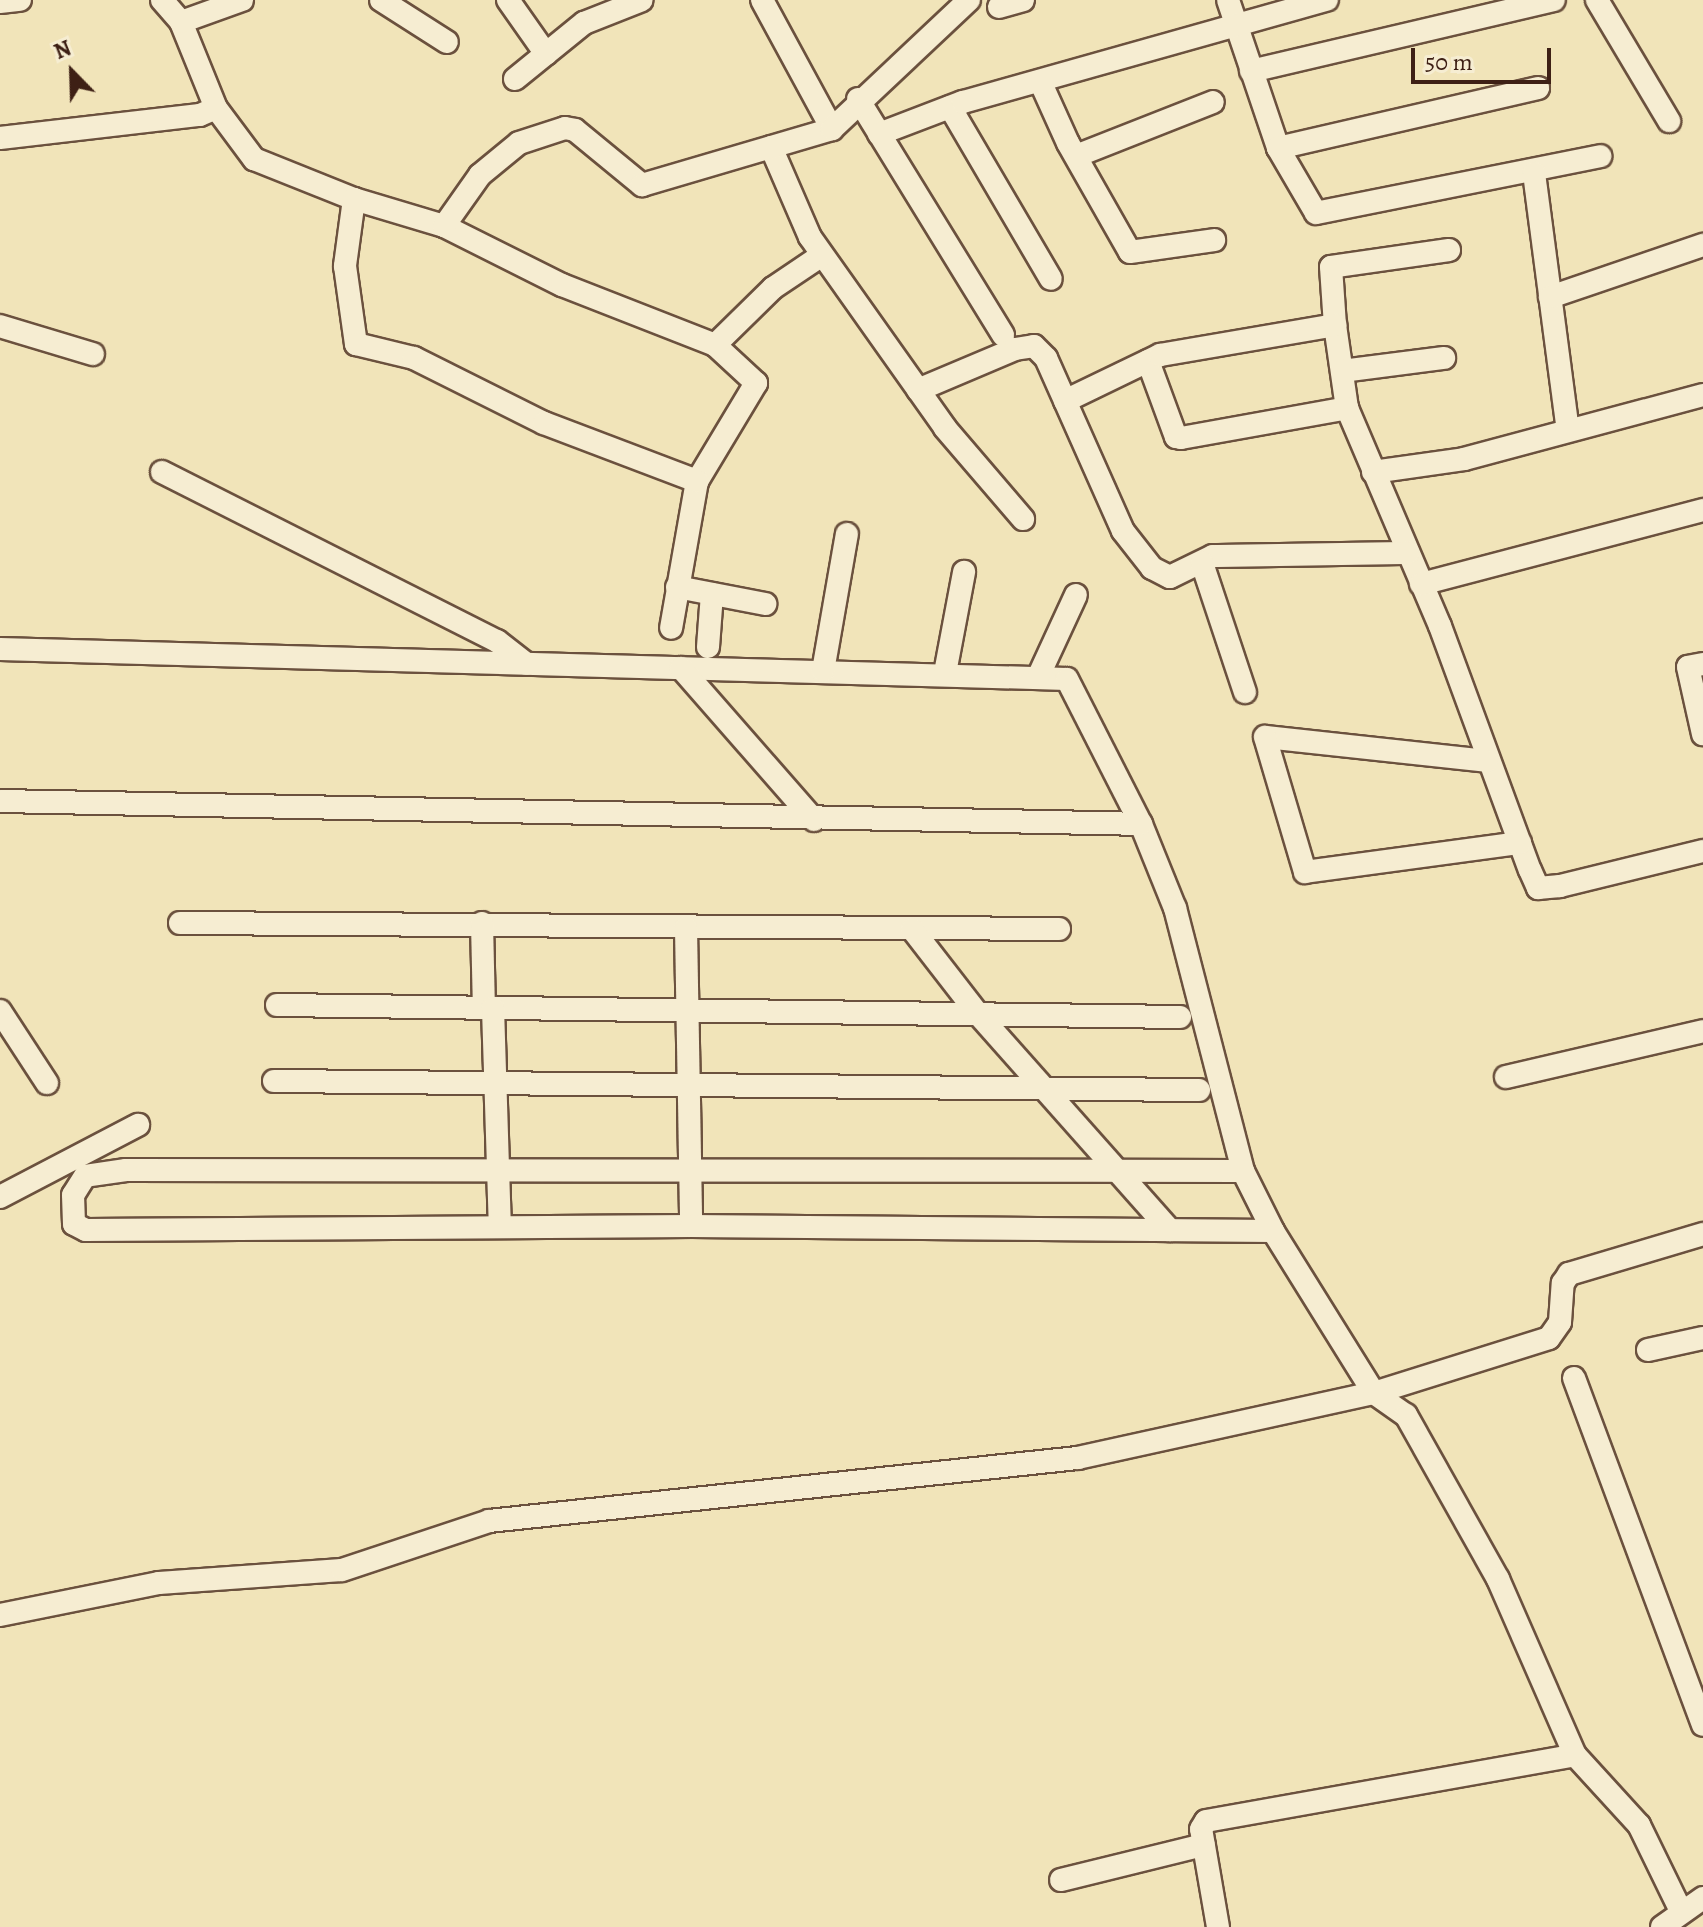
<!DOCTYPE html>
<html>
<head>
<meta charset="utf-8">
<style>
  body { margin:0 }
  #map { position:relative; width:1703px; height:1927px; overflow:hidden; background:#f1e4b9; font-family:Alegreya,serif }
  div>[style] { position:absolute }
  .roads { filter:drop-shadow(2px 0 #6b513e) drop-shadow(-2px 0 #6b513e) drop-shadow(0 2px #6b513e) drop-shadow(0 -2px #6b513e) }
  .minor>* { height:22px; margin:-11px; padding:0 11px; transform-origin:11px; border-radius:11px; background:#f6edd2 }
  span { translate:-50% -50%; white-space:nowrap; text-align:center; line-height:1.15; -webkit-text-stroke:6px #f6edd2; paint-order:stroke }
  .north { position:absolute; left:32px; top:32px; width:80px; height:80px; -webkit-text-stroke:6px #f6edd2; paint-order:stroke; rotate:337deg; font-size:22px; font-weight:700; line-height:32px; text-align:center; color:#3e2015 }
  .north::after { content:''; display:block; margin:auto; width:28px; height:36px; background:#3e2015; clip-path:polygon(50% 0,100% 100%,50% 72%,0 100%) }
  .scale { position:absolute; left:1411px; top:48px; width:140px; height:36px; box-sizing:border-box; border:4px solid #3e2015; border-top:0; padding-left:10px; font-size:24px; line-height:28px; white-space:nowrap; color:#3e2015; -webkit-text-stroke:6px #f6edd2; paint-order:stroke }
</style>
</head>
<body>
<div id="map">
  <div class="roads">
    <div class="minor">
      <div style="left:162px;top:0;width:29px;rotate:49deg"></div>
      <div style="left:181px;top:22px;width:93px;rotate:67.9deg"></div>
      <div style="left:216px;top:108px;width:64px;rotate:53.3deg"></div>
      <div style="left:254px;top:159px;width:108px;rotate:21.8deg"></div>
      <div style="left:354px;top:199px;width:94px;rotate:16.7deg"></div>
      <div style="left:444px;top:226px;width:132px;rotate:26.6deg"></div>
      <div style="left:562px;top:285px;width:164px;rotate:21.4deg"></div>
      <div style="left:715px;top:345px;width:56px;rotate:42.8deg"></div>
      <div style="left:756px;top:383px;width:114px;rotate:121deg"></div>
      <div style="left:697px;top:481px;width:149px;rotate:100deg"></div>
      <div style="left:381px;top:0;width:78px;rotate:32.5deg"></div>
      <div style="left:508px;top:0;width:66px;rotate:54.9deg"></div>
      <div style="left:762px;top:0;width:147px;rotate:61.5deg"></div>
      <div style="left:1228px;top:0;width:156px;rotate:71.3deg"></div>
      <div style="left:1278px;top:148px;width:75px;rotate:59.7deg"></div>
      <div style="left:1316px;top:213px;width:290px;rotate:-11.3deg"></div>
      <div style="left:1597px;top:0;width:141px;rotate:59.2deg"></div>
      <div style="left:0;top:2px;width:20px;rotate:-6deg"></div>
      <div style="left:999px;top:7px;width:25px;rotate:-16deg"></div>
      <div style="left:181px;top:22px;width:65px;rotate:-19.8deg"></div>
      <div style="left:1251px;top:71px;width:311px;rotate:-13.2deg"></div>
      <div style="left:515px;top:79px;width:89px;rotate:-39.1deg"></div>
      <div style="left:584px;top:23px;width:62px;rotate:-21.6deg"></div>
      <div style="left:1040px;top:81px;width:68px;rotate:65.7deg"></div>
      <div style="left:1068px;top:143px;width:125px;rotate:60.4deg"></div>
      <div style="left:1130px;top:252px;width:85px;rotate:-8.1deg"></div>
      <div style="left:858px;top:99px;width:277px;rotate:58.4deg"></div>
      <div style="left:950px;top:107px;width:199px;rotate:59.6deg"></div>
      <div style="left:879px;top:134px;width:90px;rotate:-20.9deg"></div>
      <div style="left:963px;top:102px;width:378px;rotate:-15.7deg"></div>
      <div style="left:0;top:138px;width:201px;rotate:-6.6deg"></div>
      <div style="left:200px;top:115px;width:17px;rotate:-24deg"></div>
      <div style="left:771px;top:147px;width:98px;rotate:66.6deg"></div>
      <div style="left:810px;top:237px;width:234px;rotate:54.7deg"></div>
      <div style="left:945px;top:428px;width:120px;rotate:49.4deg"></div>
      <div style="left:1278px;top:148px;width:267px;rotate:-13deg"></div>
      <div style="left:1076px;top:156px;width:147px;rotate:-21.5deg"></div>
      <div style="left:1534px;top:173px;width:259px;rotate:82.5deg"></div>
      <div style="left:354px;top:199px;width:68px;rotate:97.7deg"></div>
      <div style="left:345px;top:266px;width:79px;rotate:82deg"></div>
      <div style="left:356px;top:344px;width:60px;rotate:13.6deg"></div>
      <div style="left:414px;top:358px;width:145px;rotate:26.6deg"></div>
      <div style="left:544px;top:423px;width:164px;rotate:20.8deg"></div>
      <div style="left:444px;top:226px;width:62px;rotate:-54.8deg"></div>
      <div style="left:480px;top:175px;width:50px;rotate:-39.4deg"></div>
      <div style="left:519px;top:143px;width:48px;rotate:-18.1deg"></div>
      <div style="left:565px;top:128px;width:10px;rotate:11deg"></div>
      <div style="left:575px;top:130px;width:87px;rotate:39.4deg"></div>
      <div style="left:642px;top:185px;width:198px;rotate:-16.4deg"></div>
      <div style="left:832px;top:129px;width:188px;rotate:-43.3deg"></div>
      <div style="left:1449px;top:250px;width:119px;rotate:171.8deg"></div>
      <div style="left:1331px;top:267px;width:58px;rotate:86.1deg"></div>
      <div style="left:1335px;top:325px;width:84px;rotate:81.8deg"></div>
      <div style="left:1347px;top:408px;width:237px;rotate:66.9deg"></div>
      <div style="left:1440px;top:626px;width:260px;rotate:69.8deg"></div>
      <div style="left:1530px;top:870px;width:20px;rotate:66deg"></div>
      <div style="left:1538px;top:888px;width:22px;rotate:-5deg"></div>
      <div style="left:1560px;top:886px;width:147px;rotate:-13.8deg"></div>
      <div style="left:1550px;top:297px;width:162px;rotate:-18.8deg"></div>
      <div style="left:0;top:326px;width:97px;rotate:16.8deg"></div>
      <div style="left:715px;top:345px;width:81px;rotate:-44.5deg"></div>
      <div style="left:773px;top:288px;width:59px;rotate:-34deg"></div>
      <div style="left:1148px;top:361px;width:81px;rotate:69.8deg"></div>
      <div style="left:1176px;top:437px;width:5px;rotate:11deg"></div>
      <div style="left:1181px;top:438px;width:169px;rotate:-10.2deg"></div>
      <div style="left:1342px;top:371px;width:103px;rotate:-7.3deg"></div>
      <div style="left:918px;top:390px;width:105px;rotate:-22.9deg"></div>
      <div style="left:1015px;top:349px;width:19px;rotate:-9deg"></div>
      <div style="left:1034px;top:346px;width:17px;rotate:45deg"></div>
      <div style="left:1046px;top:358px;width:189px;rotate:66deg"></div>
      <div style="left:1123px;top:531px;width:47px;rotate:51.9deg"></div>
      <div style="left:1152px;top:568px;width:20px;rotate:27deg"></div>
      <div style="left:1170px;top:577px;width:48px;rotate:-26deg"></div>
      <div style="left:1213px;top:556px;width:195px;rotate:-0.9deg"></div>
      <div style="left:1065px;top:401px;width:106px;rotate:-25.8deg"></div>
      <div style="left:1160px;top:355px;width:178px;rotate:-9.7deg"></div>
      <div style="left:162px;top:472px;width:375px;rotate:26.8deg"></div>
      <div style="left:497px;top:641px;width:37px;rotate:38deg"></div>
      <div style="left:1373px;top:472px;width:92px;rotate:-8.1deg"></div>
      <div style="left:1464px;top:459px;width:247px;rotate:-15deg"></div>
      <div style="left:1202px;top:563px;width:136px;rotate:71.6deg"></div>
      <div style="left:1421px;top:584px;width:292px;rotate:-14.7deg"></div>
      <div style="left:677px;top:587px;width:90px;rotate:10.9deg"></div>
      <div style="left:708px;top:647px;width:53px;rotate:-85.7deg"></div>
      <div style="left:0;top:649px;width:1067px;rotate:1.61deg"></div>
      <div style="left:1067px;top:679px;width:163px;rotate:63deg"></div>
      <div style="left:1141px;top:824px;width:91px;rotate:68deg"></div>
      <div style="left:1175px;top:908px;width:272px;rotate:75.5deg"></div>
      <div style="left:1243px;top:1171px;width:67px;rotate:63.4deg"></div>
      <div style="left:1273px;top:1231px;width:191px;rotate:58.1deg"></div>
      <div style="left:1374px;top:1393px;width:39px;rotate:35deg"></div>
      <div style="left:1406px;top:1415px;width:188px;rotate:60.7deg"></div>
      <div style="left:1498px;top:1579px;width:192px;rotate:66.4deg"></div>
      <div style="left:1703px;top:664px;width:15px;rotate:169deg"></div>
      <div style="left:1688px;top:667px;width:69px;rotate:77.4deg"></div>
      <div style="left:681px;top:668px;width:202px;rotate:48.8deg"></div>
      <div style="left:823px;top:671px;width:139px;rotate:-80.1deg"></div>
      <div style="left:945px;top:673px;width:103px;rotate:-79.3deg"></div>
      <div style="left:1039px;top:675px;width:88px;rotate:-65.2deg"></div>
      <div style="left:1487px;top:761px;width:223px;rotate:-173.8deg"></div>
      <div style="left:1265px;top:737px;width:141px;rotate:73.5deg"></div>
      <div style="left:1305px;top:872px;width:217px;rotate:-7.7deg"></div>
      <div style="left:0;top:801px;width:1141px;rotate:1.15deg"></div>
      <div style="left:180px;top:923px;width:879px;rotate:0.39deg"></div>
      <div style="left:482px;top:923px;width:85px;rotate:88.7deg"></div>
      <div style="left:686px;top:928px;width:298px;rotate:89deg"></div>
      <div style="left:912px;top:929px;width:108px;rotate:52.2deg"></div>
      <div style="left:978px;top:1014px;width:289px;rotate:48.4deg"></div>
      <div style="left:277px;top:1005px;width:903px;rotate:0.76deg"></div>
      <div style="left:493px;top:1008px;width:219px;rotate:88.2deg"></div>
      <div style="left:0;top:1011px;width:86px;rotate:56.9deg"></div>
      <div style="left:1506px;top:1077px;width:202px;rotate:-13.1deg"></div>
      <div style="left:274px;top:1081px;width:925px;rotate:0.56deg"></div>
      <div style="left:1243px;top:1171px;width:1117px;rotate:-179.95deg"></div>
      <div style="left:126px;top:1170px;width:41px;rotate:171.7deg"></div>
      <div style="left:85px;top:1176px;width:22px;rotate:122deg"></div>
      <div style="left:73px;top:1195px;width:29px;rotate:88deg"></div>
      <div style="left:74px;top:1224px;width:13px;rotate:27deg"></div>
      <div style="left:86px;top:1230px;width:605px;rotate:-0.38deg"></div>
      <div style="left:691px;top:1226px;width:582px;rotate:0.49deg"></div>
      <div style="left:0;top:1197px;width:156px;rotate:-27.6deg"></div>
      <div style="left:1648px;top:1350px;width:56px;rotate:-12.3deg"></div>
      <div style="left:1574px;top:1378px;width:370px;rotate:69.6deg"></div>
      <div style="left:0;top:1615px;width:162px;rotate:-11.4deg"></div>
      <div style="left:159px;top:1583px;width:183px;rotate:-4.1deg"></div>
      <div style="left:342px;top:1570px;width:155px;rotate:-18.4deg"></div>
      <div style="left:489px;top:1521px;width:592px;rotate:-6.11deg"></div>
      <div style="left:1078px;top:1458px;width:303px;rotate:-12.4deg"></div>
      <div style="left:1374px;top:1393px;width:183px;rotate:-17.4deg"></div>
      <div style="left:1549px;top:1338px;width:19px;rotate:-55deg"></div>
      <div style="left:1560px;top:1322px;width:39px;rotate:-86deg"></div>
      <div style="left:1563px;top:1283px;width:11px;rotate:-56deg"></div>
      <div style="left:1569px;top:1274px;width:140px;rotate:-16.6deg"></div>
      <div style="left:1061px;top:1880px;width:147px;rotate:-13.8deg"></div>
      <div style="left:1218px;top:1927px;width:99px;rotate:-99.8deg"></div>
      <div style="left:1201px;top:1829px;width:9px;rotate:-58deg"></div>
      <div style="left:1206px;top:1821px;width:375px;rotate:-10.1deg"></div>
      <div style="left:1575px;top:1755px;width:95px;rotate:47.6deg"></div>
      <div style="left:1639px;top:1825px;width:96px;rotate:64deg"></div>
      <div style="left:1662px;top:1927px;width:50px;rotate:-35.3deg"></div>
    </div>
  </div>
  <div class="north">N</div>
  <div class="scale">50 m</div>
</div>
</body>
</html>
